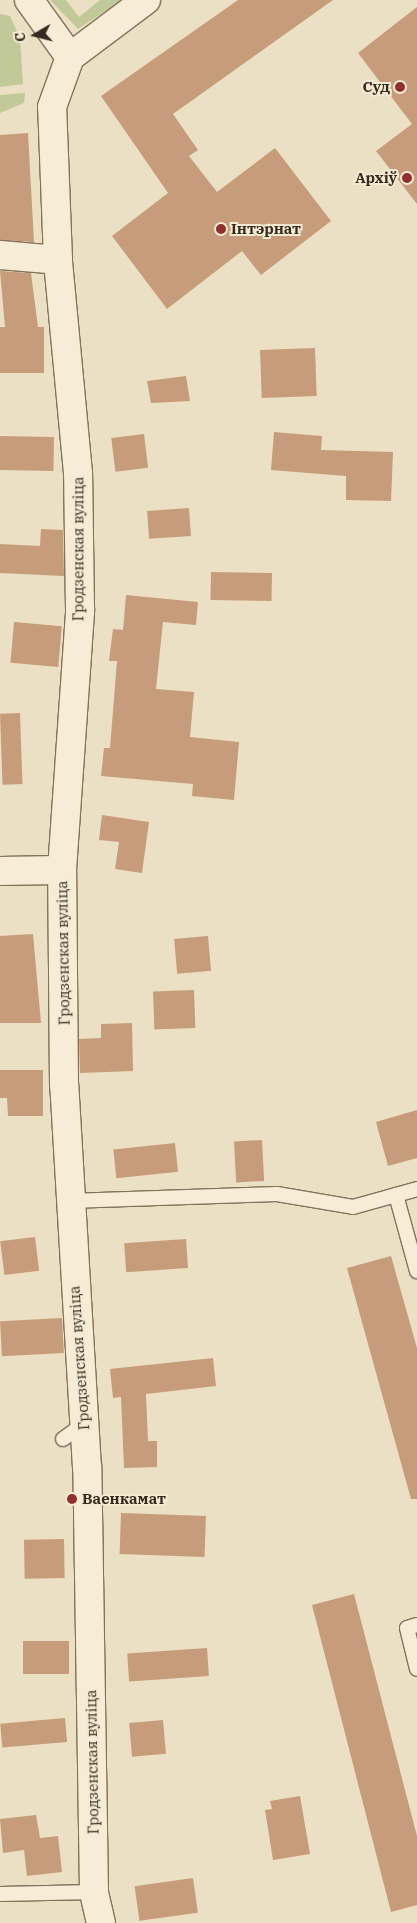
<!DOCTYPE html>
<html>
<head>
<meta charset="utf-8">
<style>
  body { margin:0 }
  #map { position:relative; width:417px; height:1923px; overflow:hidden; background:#ebe0c3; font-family:"IBM Plex Serif",serif }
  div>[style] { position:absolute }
  .green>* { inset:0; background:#c2c998 }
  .building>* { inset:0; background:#c79c7b; transform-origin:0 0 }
  .roads { filter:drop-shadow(1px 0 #84725b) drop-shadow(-1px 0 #84725b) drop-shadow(0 1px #84725b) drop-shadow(0 -1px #84725b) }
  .lane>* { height:14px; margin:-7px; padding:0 7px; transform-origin:7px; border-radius:7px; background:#f7edd6 }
  .street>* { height:28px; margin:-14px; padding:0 14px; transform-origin:14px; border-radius:14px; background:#f7edd6 }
  .secondary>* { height:28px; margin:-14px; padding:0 14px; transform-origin:14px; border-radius:14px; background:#f7edd6 }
  .dots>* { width:14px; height:14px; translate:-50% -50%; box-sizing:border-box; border:2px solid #f3ead2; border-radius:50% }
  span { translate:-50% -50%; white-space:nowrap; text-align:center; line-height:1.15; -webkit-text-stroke:4px #f3ead2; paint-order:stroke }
  .poi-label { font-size:15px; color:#352a1e; font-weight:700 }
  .right { translate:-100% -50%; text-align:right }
  .left { translate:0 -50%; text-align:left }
  .street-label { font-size:15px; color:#352a1e }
  .north { position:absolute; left:10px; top:10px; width:50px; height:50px; -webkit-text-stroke:4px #f3ead2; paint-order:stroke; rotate:262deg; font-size:14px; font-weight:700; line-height:20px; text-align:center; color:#352a1e }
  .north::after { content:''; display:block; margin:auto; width:18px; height:22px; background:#352a1e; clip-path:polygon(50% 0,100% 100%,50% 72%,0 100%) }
</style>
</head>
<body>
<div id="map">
  <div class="green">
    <div style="clip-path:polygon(50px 0,66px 0,79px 17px,100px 0,122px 0,78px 29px)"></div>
    <div style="clip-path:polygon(0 14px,10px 16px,20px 38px,23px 84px,0 87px)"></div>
    <div style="clip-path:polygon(25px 93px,24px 103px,0 113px,0 95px)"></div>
  </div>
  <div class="building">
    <div style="clip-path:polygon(238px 0,333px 0,173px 114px,198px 150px,189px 156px,217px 192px,275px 148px,331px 221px,261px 275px,242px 251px,167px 309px,112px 236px,168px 193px,101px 96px)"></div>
    <div style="clip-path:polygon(417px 7px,417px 204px,376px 151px,412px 124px,358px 53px)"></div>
    <div style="clip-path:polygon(28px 133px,34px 242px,0 240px,0 135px)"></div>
    <div style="clip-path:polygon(0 271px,31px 273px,38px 327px,44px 327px,44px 373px,0 373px,0 327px,5px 327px)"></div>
    <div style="left:315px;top:348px;width:48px;height:55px;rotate:88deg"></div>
    <div style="clip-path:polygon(186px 376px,190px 401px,151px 403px,147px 381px)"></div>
    <div style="clip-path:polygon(274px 432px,322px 436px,321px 450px,393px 452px,391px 501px,346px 500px,346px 476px,271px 470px)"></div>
    <div style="left:144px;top:434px;width:34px;height:33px;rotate:83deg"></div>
    <div style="left:0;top:436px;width:54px;height:34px;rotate:1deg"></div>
    <div style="left:189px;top:508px;width:28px;height:42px;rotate:86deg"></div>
    <div style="clip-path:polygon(41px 529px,63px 530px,64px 576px,0 573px,0 544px,40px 546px)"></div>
    <div style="left:211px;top:572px;width:61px;height:28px;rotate:1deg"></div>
    <div style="clip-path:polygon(126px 595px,198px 602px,196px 625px,163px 622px,156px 689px,194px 692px,190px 737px,239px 742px,234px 800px,192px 796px,193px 784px,101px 776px,104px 748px,110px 748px,117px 661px,109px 661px,113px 629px,123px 630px)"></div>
    <div style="left:14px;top:622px;width:48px;height:41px;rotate:5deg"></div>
    <div style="left:20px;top:713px;width:71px;height:20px;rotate:88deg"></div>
    <div style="clip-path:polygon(102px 815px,149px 822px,142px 873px,115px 869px,119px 842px,99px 840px)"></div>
    <div style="clip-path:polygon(33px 934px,41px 1023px,0 1023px,0 936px)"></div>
    <div style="left:208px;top:936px;width:35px;height:34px;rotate:85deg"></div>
    <div style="left:194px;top:990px;width:38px;height:41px;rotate:88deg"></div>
    <div style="clip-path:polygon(132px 1023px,133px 1071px,80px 1073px,79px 1039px,101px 1038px,101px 1024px)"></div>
    <div style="clip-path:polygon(0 1070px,43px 1070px,43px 1116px,8px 1116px,7px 1098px,0 1098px)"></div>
    <div style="clip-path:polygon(417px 1110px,417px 1158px,388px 1166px,376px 1122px)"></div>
    <div style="left:262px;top:1140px;width:41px;height:28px;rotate:87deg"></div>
    <div style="left:175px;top:1143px;width:29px;height:62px;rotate:84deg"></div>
    <div style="left:35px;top:1237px;width:34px;height:35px;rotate:83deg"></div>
    <div style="left:186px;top:1239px;width:29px;height:62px;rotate:86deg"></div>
    <div style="clip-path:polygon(391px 1256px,417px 1348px,417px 1499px,411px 1499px,347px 1268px)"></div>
    <div style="left:62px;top:1318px;width:35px;height:62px;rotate:87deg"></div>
    <div style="clip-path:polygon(213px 1358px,216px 1386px,146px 1394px,148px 1441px,157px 1441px,157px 1467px,124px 1468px,121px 1397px,113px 1398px,110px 1369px)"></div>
    <div style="left:121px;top:1513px;width:85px;height:41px;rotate:2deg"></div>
    <div style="left:64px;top:1539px;width:39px;height:40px;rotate:89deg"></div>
    <div style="clip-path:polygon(354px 1594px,417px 1836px,417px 1905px,391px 1912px,312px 1605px)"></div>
    <div style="left:69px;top:1641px;width:33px;height:46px;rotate:90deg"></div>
    <div style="left:207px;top:1648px;width:28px;height:80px;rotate:86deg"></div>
    <div style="left:65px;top:1718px;width:24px;height:65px;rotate:85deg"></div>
    <div style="left:163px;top:1720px;width:34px;height:34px;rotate:85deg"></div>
    <div style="clip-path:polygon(300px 1796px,310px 1854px,273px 1860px,265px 1810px,272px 1809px,270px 1801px)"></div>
    <div style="clip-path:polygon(36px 1815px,40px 1838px,58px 1836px,62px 1872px,27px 1876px,24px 1850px,3px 1853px,0 1819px)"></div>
    <div style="left:193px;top:1878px;width:35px;height:59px;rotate:82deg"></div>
  </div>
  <div class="roads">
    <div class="lane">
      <div style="left:396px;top:1195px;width:79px;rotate:74.6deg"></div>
      <div style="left:69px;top:1201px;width:208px;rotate:-1.9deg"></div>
      <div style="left:277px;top:1194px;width:77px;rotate:9.7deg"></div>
      <div style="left:353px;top:1207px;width:66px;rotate:-15.7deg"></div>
      <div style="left:63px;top:1439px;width:26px;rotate:-36deg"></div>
      <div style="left:417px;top:1625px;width:10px;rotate:163deg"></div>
      <div style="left:407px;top:1628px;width:42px;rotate:76.3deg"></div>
      <div style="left:0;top:1894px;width:94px;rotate:-1.2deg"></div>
    </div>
    <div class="street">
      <div style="left:29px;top:0;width:70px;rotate:54.3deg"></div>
      <div style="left:0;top:255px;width:58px;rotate:4.9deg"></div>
      <div style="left:0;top:871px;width:62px;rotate:-0.9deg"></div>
    </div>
    <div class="secondary">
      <div style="left:101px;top:1923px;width:32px;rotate:-103deg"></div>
      <div style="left:94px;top:1892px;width:424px;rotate:-90.9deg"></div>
      <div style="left:87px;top:1468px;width:384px;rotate:-93.4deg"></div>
      <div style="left:64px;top:1085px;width:215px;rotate:-90.5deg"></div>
      <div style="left:62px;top:870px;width:261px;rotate:-86deg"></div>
      <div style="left:80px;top:610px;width:137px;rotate:-90.8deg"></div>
      <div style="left:78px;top:473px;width:214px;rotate:-95.4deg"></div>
      <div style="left:58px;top:260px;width:153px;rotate:-92.2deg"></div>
      <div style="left:52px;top:107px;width:53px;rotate:-70.2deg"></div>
      <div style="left:70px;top:57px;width:95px;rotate:-36.9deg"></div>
    </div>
  </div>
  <div class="dots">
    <div style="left:400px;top:87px;background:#902f2f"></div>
    <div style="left:407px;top:178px;background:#902f2f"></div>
    <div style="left:221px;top:229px;background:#902f2f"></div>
    <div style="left:72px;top:1499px;background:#902f2f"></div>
  </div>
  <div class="poi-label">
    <span class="right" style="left:390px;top:87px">Суд</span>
    <span class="right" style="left:397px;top:178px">Архіў</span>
    <span class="left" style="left:231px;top:229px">Інтэрнат</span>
    <span class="left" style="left:82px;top:1499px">Ваенкамат</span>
  </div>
  <div class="street-label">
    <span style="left:78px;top:549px;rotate:-90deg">Гродзенская вуліца</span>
    <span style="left:63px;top:953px;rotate:-91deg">Гродзенская вуліца</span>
    <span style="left:79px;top:1358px;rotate:-94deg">Гродзенская вуліца</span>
    <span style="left:92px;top:1762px;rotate:-91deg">Гродзенская вуліца</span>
  </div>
  <div class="north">С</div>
</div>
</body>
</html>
